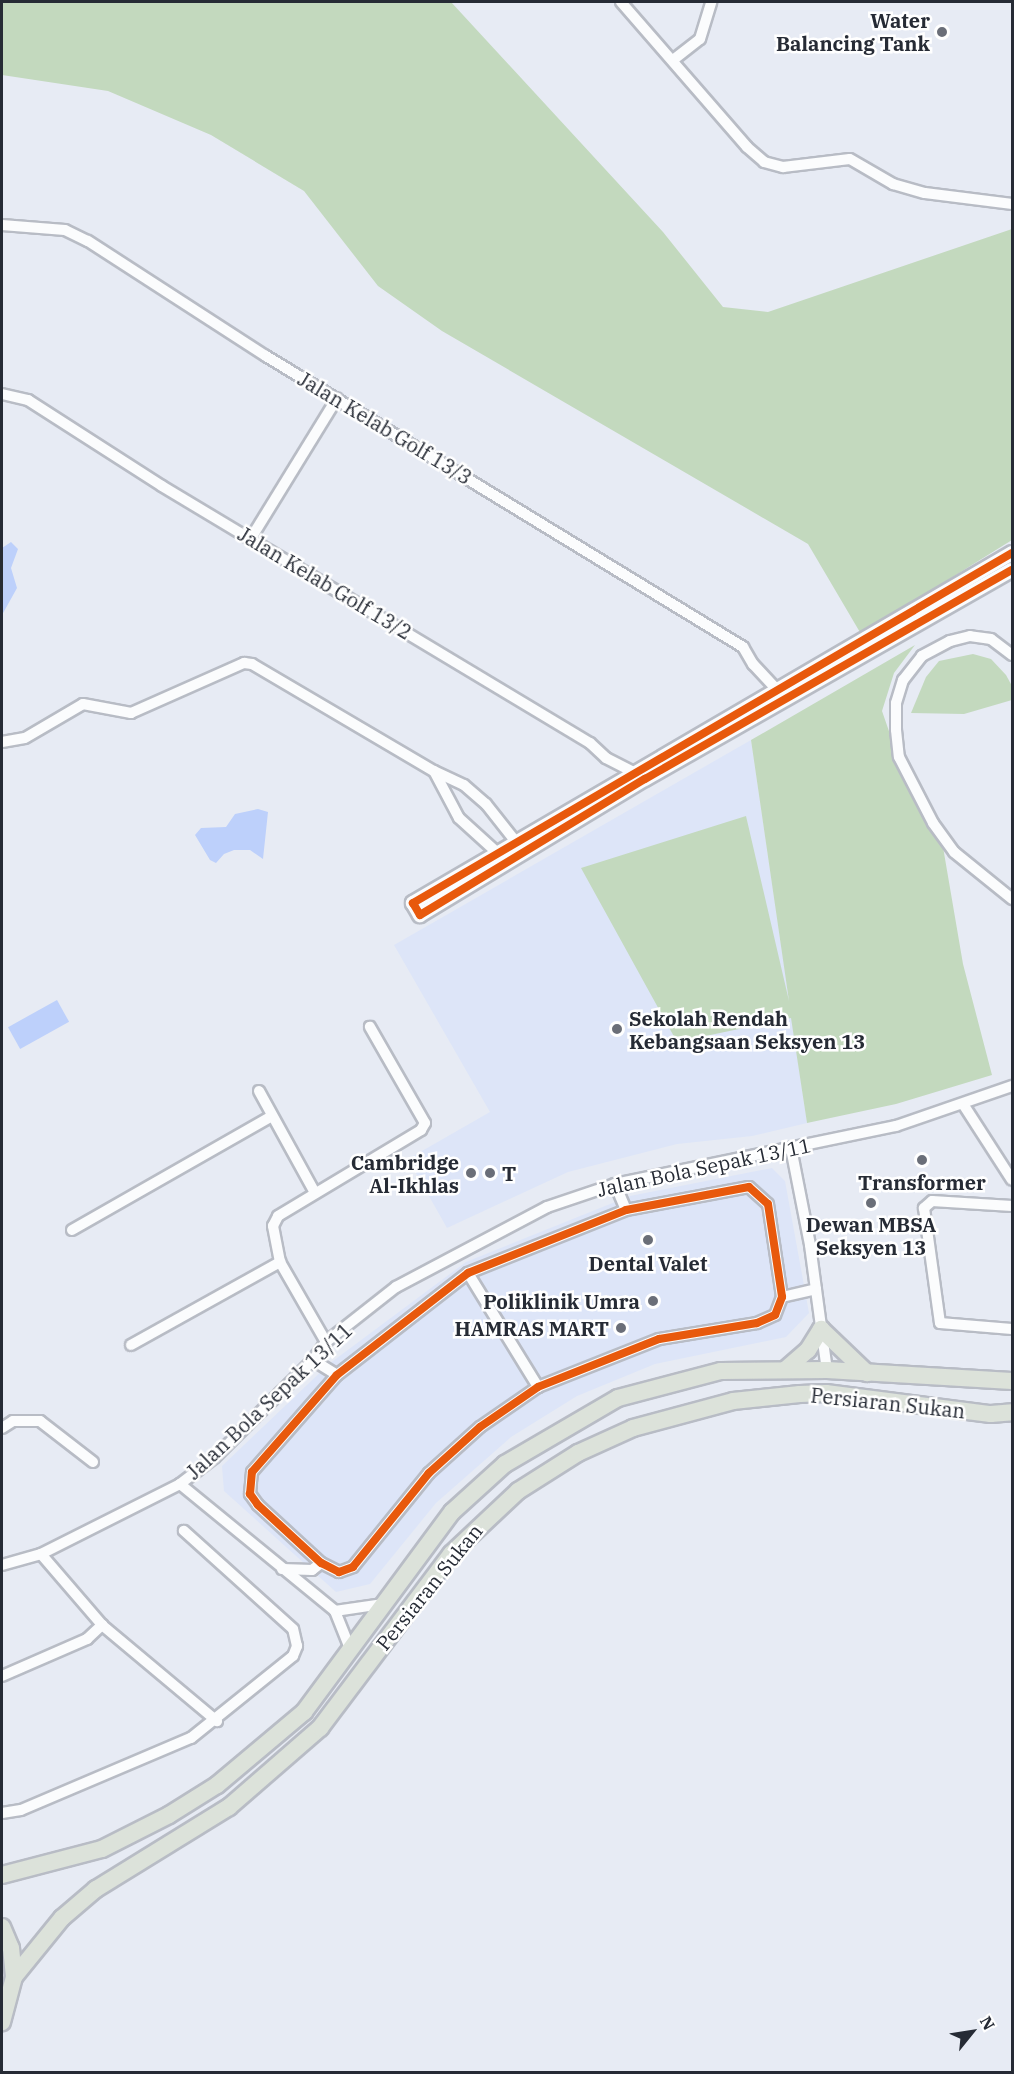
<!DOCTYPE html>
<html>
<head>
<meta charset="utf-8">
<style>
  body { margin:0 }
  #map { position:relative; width:1014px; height:2074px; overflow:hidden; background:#e7ebf4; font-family:"IBM Plex Serif",serif }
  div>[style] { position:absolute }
  .built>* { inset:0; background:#dde5f8 }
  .green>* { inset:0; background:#c3d9be }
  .water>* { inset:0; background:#bdd0fb; transform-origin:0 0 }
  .roads { filter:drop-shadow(2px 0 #b8bcc5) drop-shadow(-2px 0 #b8bcc5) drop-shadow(0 2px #b8bcc5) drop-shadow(0 -2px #b8bcc5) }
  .minor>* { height:10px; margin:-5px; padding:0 5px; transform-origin:5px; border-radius:5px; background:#fbfcfd }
  .tertiary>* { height:14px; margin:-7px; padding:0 7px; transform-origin:7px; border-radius:7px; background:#fbfcfd }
  .primary>* { height:16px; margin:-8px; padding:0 8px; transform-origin:8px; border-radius:8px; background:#dce2da }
  .cycleway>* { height:8px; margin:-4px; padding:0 4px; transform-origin:4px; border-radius:4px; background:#e8590c }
  .dots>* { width:16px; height:16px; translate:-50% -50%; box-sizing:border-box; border:3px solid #fff; border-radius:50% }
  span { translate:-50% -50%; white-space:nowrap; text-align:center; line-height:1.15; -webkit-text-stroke:5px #fff; paint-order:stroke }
  .poi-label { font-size:20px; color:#262b35; font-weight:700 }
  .right { translate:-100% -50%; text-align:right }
  .left { translate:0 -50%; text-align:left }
  .street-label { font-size:20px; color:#262b35 }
  .frame { position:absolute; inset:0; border:3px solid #262b35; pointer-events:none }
  .north { position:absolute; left:942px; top:2002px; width:60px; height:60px; -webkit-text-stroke:4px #fff; paint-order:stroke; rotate:60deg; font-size:16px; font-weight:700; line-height:24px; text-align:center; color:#262b35 }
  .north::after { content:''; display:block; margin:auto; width:21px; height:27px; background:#262b35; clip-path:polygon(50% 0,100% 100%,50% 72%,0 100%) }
</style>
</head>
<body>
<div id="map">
  <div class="built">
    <div style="clip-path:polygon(751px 740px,807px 1123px,752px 1136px,677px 1144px,568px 1172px,447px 1228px,408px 1159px,490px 1112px,394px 945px)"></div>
    <div style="clip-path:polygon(772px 1168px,785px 1181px,809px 1313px,786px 1337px,655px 1364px,577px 1396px,511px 1437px,436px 1503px,370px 1584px,336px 1592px,224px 1491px,222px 1466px,329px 1364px,466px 1262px,630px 1196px)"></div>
  </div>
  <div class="green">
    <div style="clip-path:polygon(2px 2px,451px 2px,663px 232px,723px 307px,768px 312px,1012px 229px,1012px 540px,861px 634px,808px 544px,442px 331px,378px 286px,304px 191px,211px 135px,108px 91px,2px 75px)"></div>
    <div style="clip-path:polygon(915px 645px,894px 673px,882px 711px,910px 792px,943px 847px,963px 964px,992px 1075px,896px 1104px,807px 1123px,791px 1018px,677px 1042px,581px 868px,746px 816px,789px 1001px,751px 740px)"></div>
    <div style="clip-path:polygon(973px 654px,991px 659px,1006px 675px,1012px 686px,1012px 700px,964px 714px,911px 713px,926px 677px,939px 661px)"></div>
  </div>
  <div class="water">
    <div style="clip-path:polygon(11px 542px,18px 549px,11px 568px,17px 588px,2px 615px,2px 548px)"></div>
    <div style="clip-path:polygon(258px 809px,268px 812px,263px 859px,250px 850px,234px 850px,224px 854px,216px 863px,210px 860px,195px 835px,201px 828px,226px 827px,235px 814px)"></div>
    <div style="left:57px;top:1000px;width:25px;height:56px;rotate:61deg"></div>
  </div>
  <div class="roads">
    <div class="minor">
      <div style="left:621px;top:2px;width:192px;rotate:49deg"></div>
      <div style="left:747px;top:147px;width:23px;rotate:41deg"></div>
      <div style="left:764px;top:162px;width:20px;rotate:15deg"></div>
      <div style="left:783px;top:167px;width:67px;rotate:-6.8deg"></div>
      <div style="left:850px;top:159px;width:50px;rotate:30.2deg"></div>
      <div style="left:893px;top:184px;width:33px;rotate:16deg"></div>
      <div style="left:925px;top:193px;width:88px;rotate:7.2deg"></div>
      <div style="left:673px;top:60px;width:34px;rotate:-38deg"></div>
      <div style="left:700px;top:39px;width:39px;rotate:-73deg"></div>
      <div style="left:2px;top:225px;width:63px;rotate:4.5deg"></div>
      <div style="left:65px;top:230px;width:25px;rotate:26deg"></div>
      <div style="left:88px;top:241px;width:212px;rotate:32.9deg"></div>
      <div style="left:266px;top:356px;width:559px;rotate:31.39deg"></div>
      <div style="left:743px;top:647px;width:20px;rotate:60deg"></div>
      <div style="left:753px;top:664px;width:41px;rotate:47deg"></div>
      <div style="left:2px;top:394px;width:27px;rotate:13deg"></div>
      <div style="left:28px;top:400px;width:159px;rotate:32.7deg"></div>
      <div style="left:162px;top:486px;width:499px;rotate:31deg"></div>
      <div style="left:590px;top:743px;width:22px;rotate:43deg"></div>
      <div style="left:606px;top:758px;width:38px;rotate:27deg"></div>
      <div style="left:251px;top:538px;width:164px;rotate:-58.4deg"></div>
      <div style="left:1012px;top:655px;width:26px;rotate:-143deg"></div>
      <div style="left:991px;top:639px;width:21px;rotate:-172deg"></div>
      <div style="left:970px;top:636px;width:21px;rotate:166deg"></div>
      <div style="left:950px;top:641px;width:32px;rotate:152deg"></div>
      <div style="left:922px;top:656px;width:31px;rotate:128deg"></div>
      <div style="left:903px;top:680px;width:24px;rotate:107deg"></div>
      <div style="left:896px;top:703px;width:27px;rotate:90deg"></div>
      <div style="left:896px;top:730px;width:27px;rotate:84deg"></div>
      <div style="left:899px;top:757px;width:74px;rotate:62.7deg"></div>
      <div style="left:933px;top:823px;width:36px;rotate:54deg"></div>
      <div style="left:954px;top:852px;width:75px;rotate:39deg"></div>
      <div style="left:2px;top:742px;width:23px;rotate:-10deg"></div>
      <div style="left:25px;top:738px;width:67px;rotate:-30.4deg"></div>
      <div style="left:83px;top:704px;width:49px;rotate:10.6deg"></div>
      <div style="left:131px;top:713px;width:124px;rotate:-23.9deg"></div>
      <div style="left:244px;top:663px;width:8px;rotate:7deg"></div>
      <div style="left:252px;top:664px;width:211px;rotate:30.5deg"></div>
      <div style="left:434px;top:771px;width:33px;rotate:25deg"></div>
      <div style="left:464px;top:785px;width:29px;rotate:41deg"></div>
      <div style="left:486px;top:804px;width:55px;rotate:51.7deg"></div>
      <div style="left:434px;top:771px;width:53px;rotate:62deg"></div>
      <div style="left:459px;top:818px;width:58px;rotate:42.2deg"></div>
      <div style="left:259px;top:1091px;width:116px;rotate:61.2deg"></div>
      <div style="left:963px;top:1104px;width:90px;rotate:57.2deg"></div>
      <div style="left:791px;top:1148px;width:99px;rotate:78.9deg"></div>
      <div style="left:810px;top:1245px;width:126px;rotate:82.3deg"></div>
      <div style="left:615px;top:1184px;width:28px;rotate:67deg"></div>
      <div style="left:749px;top:1187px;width:25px;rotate:42deg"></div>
      <div style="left:768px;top:1204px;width:94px;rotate:81.4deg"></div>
      <div style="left:782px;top:1297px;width:19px;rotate:111deg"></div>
      <div style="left:775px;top:1315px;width:20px;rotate:156deg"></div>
      <div style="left:757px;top:1323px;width:99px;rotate:170.7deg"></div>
      <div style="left:659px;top:1339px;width:130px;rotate:158.4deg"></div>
      <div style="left:538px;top:1387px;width:70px;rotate:145.4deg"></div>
      <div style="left:480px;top:1427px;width:69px;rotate:138deg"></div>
      <div style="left:429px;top:1473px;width:121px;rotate:129deg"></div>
      <div style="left:353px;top:1567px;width:15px;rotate:160deg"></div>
      <div style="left:339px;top:1572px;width:20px;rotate:-153deg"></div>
      <div style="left:321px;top:1563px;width:86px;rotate:-137.4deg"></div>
      <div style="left:258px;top:1505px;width:14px;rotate:-126deg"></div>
      <div style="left:250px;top:1494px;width:22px;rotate:-85deg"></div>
      <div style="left:252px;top:1472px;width:129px;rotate:-48.8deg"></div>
      <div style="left:337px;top:1375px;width:166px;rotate:-37.9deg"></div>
      <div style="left:468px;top:1273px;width:170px;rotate:-21.7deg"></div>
      <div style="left:626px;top:1210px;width:125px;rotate:-10.6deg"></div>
      <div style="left:1012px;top:1206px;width:80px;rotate:-176.4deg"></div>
      <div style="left:932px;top:1201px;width:11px;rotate:139deg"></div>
      <div style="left:924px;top:1208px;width:116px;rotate:82.1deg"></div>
      <div style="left:940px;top:1323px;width:72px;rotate:4.8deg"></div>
      <div style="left:72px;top:1230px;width:230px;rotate:-29.7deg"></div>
      <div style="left:468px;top:1273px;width:134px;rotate:58.4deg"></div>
      <div style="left:782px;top:1297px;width:35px;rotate:-13deg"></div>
      <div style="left:326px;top:1342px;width:92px;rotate:-119.9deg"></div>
      <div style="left:280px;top:1262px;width:37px;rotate:-101deg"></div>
      <div style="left:273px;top:1226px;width:11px;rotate:-63deg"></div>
      <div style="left:278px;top:1216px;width:167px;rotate:-31deg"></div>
      <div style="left:421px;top:1130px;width:8px;rotate:-60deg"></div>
      <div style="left:425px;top:1123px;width:111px;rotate:-119.8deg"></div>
      <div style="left:131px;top:1345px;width:171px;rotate:-29.1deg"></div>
      <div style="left:313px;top:1360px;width:28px;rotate:32deg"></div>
      <div style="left:2px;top:1428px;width:13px;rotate:-32deg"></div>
      <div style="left:13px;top:1421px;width:27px"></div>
      <div style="left:40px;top:1421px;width:67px;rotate:37.7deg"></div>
      <div style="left:180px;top:1484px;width:200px;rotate:39.3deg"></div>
      <div style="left:335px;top:1611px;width:43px;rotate:68.2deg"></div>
      <div style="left:41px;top:1554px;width:94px;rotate:49.3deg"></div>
      <div style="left:102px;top:1625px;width:150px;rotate:39.9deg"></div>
      <div style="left:2px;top:1565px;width:41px;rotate:-15.8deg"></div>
      <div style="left:41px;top:1554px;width:156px;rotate:-26.7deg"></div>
      <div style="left:180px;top:1484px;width:43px;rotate:-37.4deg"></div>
      <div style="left:214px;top:1458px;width:139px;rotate:-44.7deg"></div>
      <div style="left:313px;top:1360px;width:22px;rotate:-54deg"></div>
      <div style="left:326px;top:1342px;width:89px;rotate:-38.2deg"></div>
      <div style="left:396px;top:1287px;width:171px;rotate:-27.9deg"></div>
      <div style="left:547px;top:1207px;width:72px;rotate:-18.7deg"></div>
      <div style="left:615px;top:1184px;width:287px;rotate:-11.7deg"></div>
      <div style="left:896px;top:1126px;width:123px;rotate:-19deg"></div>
      <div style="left:282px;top:1569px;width:30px;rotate:2deg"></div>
      <div style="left:312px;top:1570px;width:11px;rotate:-38deg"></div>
      <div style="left:335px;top:1611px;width:49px;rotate:-8.3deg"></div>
      <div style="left:2px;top:1676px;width:93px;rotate:-23.5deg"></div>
      <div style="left:87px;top:1639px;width:21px;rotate:-43deg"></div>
      <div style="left:2px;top:1813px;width:19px;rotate:-9deg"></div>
      <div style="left:21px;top:1810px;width:185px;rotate:-23deg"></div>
      <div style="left:191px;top:1738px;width:131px;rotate:-38.8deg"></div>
      <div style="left:293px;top:1656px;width:11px;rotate:-68deg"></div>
      <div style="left:297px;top:1646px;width:17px;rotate:-103deg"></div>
      <div style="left:293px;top:1629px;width:147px;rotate:-138deg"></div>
    </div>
    <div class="tertiary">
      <div style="left:1012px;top:553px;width:694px;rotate:149.7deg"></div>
      <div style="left:413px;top:903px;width:14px;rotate:60deg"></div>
      <div style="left:420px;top:915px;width:263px;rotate:-31.2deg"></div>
      <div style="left:645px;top:779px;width:422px;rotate:-29.7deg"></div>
    </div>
    <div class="primary">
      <div style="left:786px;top:1369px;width:29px;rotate:-41deg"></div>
      <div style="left:808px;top:1350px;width:25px;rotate:-58deg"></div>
      <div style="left:821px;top:1329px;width:64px;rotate:43.7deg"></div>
      <div style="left:2px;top:1875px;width:103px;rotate:-14.6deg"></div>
      <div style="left:102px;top:1849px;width:75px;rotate:-26.9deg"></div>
      <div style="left:169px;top:1815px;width:57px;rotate:-32deg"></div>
      <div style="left:217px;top:1785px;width:114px;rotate:-40deg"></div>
      <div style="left:304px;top:1712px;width:249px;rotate:-53.5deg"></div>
      <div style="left:452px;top:1512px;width:72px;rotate:-42.2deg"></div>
      <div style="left:505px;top:1464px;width:131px;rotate:-30.3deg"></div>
      <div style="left:618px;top:1398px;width:106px;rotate:-14.7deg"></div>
      <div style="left:721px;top:1371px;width:106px;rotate:-0.5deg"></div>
      <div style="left:827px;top:1370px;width:185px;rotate:3.4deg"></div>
      <div style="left:2px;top:1927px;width:23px;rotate:67deg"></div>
      <div style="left:11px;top:1948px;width:29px;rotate:84deg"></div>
      <div style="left:14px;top:1977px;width:47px;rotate:104.9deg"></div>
      <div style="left:14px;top:1977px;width:76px;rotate:-50.9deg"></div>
      <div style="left:62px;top:1918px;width:45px;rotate:-40.5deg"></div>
      <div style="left:96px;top:1889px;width:156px;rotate:-31.7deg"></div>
      <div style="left:229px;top:1807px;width:121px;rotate:-41deg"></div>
      <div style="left:320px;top:1728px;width:218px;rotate:-53deg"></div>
      <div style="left:451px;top:1554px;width:92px;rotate:-43.2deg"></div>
      <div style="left:518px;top:1491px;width:71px;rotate:-32.3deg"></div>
      <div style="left:578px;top:1453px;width:60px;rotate:-24.4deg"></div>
      <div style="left:633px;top:1428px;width:104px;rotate:-15.1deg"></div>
      <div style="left:733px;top:1401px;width:67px;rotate:-6deg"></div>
      <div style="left:800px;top:1394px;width:26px;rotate:-2deg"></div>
      <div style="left:826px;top:1393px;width:166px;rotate:7.3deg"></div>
      <div style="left:991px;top:1414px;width:21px;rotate:-5deg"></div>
    </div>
  </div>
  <div class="cycleway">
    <div style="left:1012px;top:553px;width:694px;rotate:149.7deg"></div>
    <div style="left:413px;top:903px;width:14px;rotate:60deg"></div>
    <div style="left:420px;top:915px;width:263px;rotate:-31.2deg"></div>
    <div style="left:645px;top:779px;width:422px;rotate:-29.7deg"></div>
    <div style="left:749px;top:1187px;width:25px;rotate:42deg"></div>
    <div style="left:768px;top:1204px;width:94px;rotate:81.4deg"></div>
    <div style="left:782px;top:1297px;width:19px;rotate:111deg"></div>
    <div style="left:775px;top:1315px;width:20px;rotate:156deg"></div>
    <div style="left:757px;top:1323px;width:99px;rotate:170.7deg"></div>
    <div style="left:659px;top:1339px;width:130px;rotate:158.4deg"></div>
    <div style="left:538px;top:1387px;width:70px;rotate:145.4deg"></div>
    <div style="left:480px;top:1427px;width:69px;rotate:138deg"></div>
    <div style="left:429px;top:1473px;width:121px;rotate:129deg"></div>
    <div style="left:353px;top:1567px;width:15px;rotate:160deg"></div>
    <div style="left:339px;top:1572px;width:20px;rotate:-153deg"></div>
    <div style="left:321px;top:1563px;width:86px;rotate:-137.4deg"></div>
    <div style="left:258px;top:1505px;width:14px;rotate:-126deg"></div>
    <div style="left:250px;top:1494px;width:22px;rotate:-85deg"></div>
    <div style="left:252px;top:1472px;width:129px;rotate:-48.8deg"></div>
    <div style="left:337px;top:1375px;width:166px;rotate:-37.9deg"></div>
    <div style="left:468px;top:1273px;width:170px;rotate:-21.7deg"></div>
    <div style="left:626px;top:1210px;width:125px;rotate:-10.6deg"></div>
  </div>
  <div class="dots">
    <div style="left:942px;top:32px;background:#6a6e78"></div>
    <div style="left:617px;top:1029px;background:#6a6e78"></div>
    <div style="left:922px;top:1160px;background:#6a6e78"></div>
    <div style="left:471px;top:1173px;background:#6a6e78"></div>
    <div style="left:490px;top:1173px;background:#6a6e78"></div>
    <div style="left:871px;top:1203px;background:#6a6e78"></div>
    <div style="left:648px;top:1240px;background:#6a6e78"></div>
    <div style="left:653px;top:1301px;background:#6a6e78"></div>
    <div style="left:621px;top:1328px;background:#6a6e78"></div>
  </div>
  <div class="poi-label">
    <span class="right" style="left:930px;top:32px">Water<br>Balancing Tank</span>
    <span class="left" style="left:629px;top:1030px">Sekolah Rendah<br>Kebangsaan Seksyen 13</span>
    <span class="right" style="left:459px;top:1174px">Cambridge<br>Al-Ikhlas</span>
    <span class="left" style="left:502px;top:1173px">T</span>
    <span style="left:922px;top:1182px">Transformer</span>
    <span style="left:871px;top:1236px">Dewan MBSA<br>Seksyen 13</span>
    <span style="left:648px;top:1263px">Dental Valet</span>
    <span class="right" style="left:640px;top:1301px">Poliklinik Umra</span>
    <span class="right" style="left:609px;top:1328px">HAMRAS MART</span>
  </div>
  <div class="street-label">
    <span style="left:385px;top:428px;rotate:31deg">Jalan Kelab Golf 13/3</span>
    <span style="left:325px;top:583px;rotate:31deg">Jalan Kelab Golf 13/2</span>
    <span style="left:704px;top:1167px;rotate:-12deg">Jalan Bola Sepak 13/11</span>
    <span style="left:269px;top:1401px;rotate:-43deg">Jalan Bola Sepak 13/11</span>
    <span style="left:888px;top:1403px;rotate:6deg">Persiaran Sukan</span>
    <span style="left:429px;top:1587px;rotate:-51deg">Persiaran Sukan</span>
  </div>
  <div class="frame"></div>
  <div class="north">N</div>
</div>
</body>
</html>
